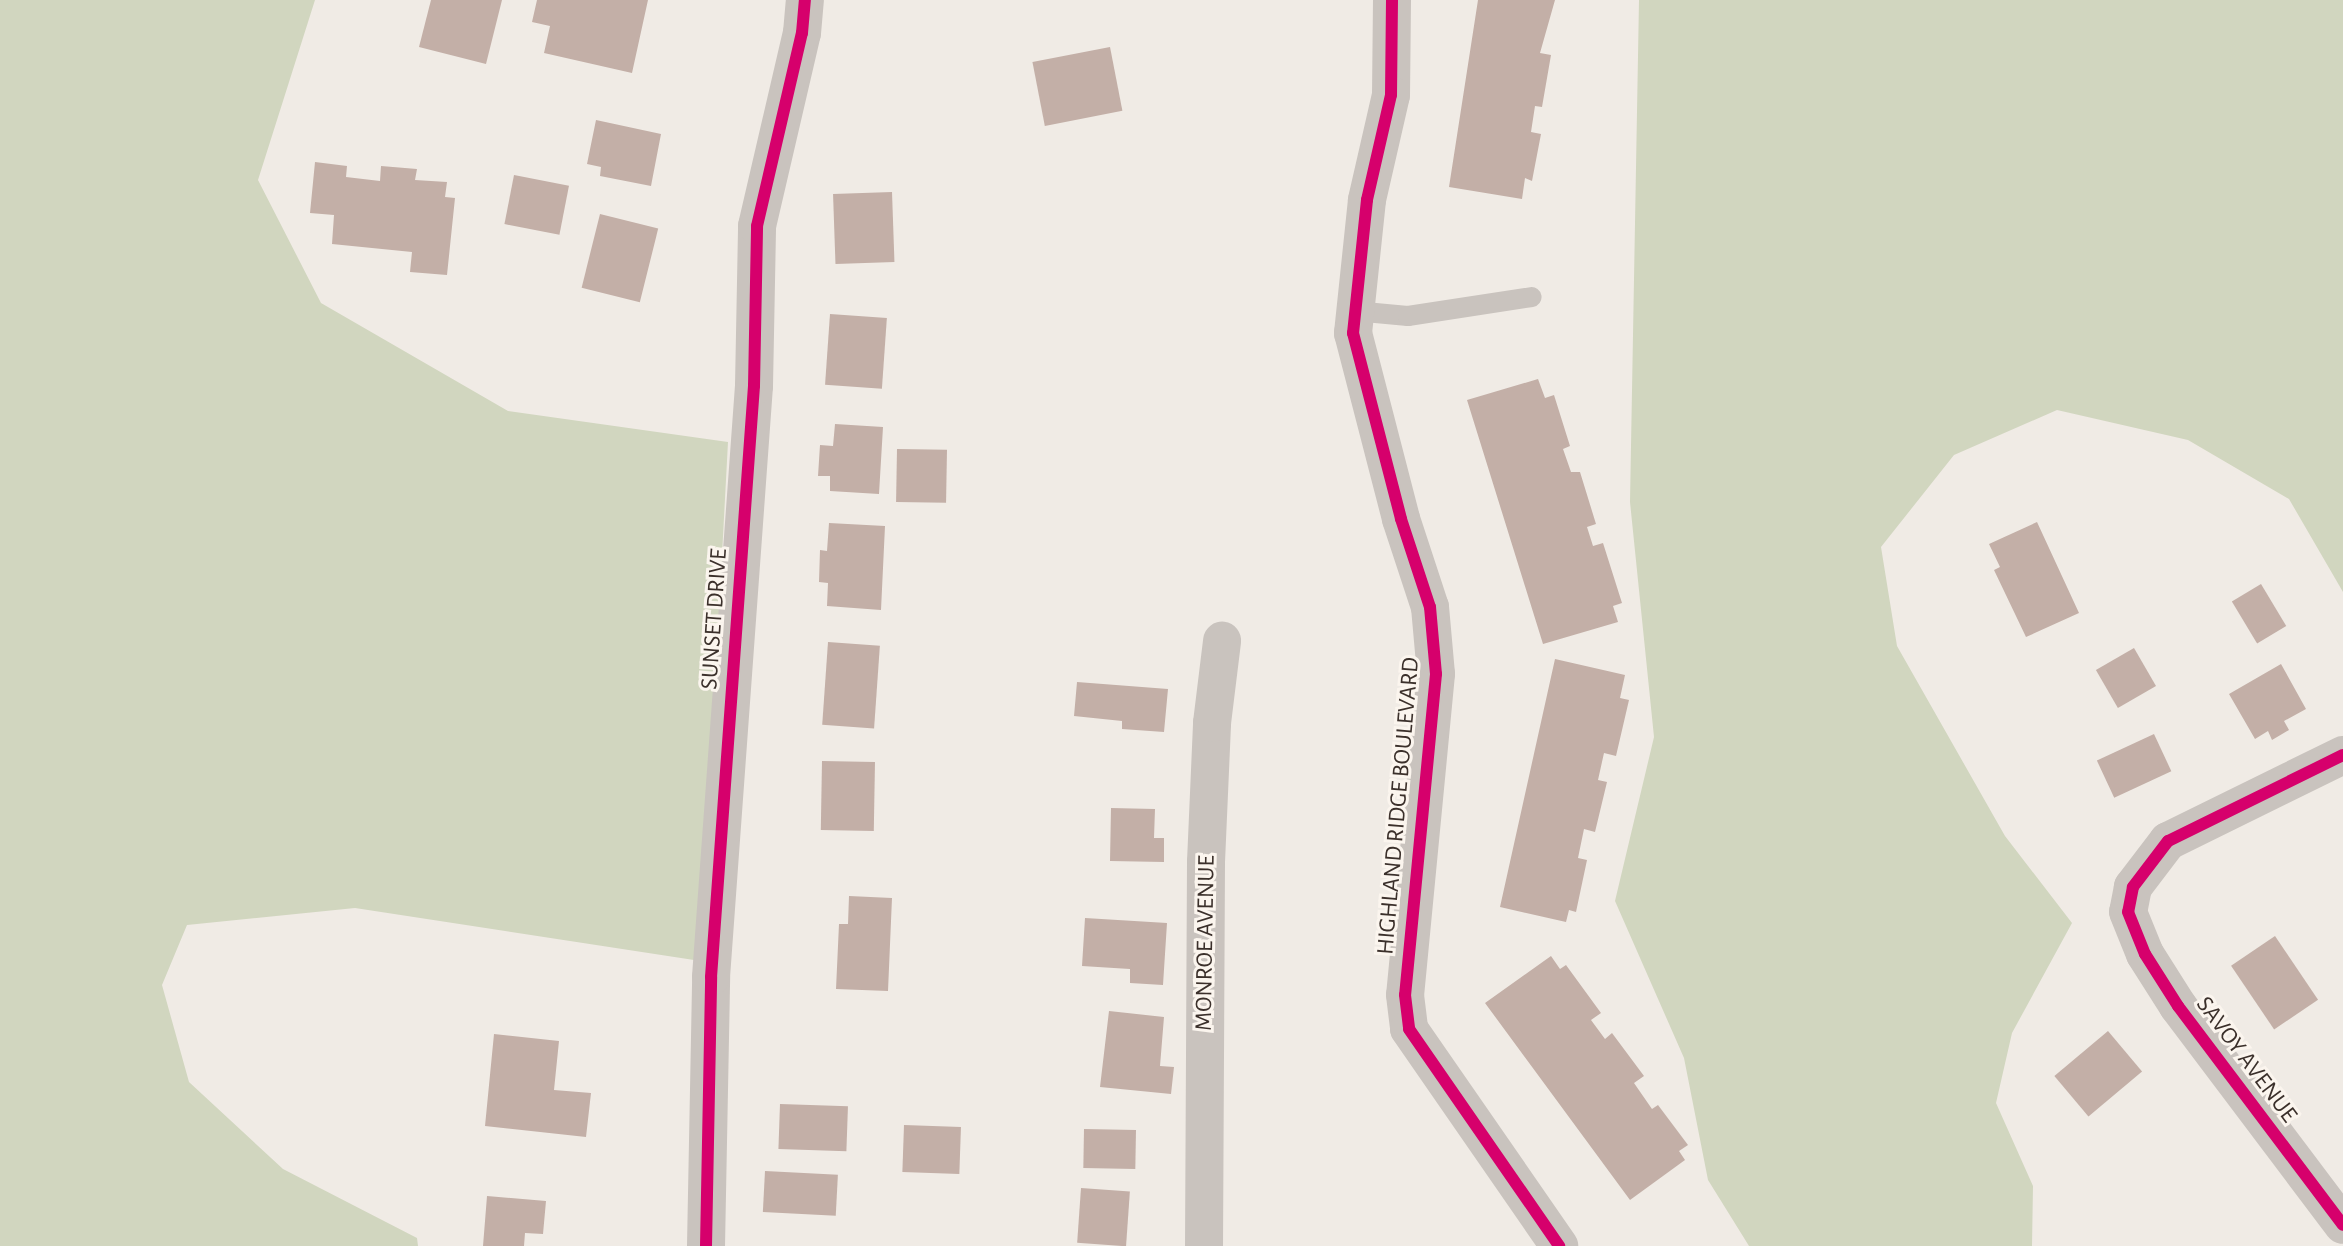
<!DOCTYPE html>
<html>
<head>
<meta charset="utf-8">
<style>
  body { margin:0 }
  #map { position:relative; width:2343px; height:1246px; overflow:hidden; background:#f0ebe5; font-family:"Alegreya Sans",sans-serif }
  div>[style] { position:absolute }
  .green>* { inset:0; background:#d1d6bf }
  .building>* { inset:0; background:#c3afa7; transform-origin:0 0 }
  .lane>* { height:20px; margin:-10px; padding:0 10px; transform-origin:10px; border-radius:10px; background:#c9c3be }
  .street>* { height:38px; margin:-19px; padding:0 19px; transform-origin:19px; border-radius:19px; background:#c9c3be }
  .cycleway>* { height:12px; margin:-6px; padding:0 6px; transform-origin:6px; border-radius:6px; background:#d6006c }
  span { translate:-50% -50%; white-space:nowrap; text-align:center; line-height:1.15; -webkit-text-stroke:6px #fbf5ee; paint-order:stroke }
  .street-label { font-size:24px; color:#3b302b }
</style>
</head>
<body>
<div id="map">
  <div class="green">
    <div style="clip-path:polygon(0 0,315px 0,258px 180px,321px 303px,508px 411px,728px 442px,709px 800px,694px 960px,355px 908px,187px 925px,162px 985px,189px 1082px,283px 1169px,417px 1238px,418px 1246px,0 1246px)"></div>
    <div style="clip-path:polygon(1639px 0,2343px 0,2343px 592px,2289px 499px,2188px 440px,2057px 410px,1954px 455px,1881px 547px,1897px 646px,2005px 836px,2072px 923px,2012px 1033px,1996px 1103px,2033px 1186px,2032px 1246px,1749px 1246px,1708px 1180px,1684px 1058px,1615px 901px,1654px 737px,1630px 502px)"></div>
  </div>
  <div class="building">
    <div style="clip-path:polygon(431px 0,502px 0,486px 64px,419px 47px)"></div>
    <div style="clip-path:polygon(537px 0,648px 0,632px 73px,544px 53px,550px 26px,532px 22px)"></div>
    <div style="clip-path:polygon(1478px 0,1555px 0,1540px 53px,1551px 55px,1542px 107px,1535px 106px,1531px 132px,1541px 134px,1532px 181px,1525px 178px,1522px 199px,1449px 187px)"></div>
    <div style="left:1110px;top:47px;width:65px;height:79px;rotate:79deg"></div>
    <div style="clip-path:polygon(596px 120px,661px 134px,651px 186px,600px 176px,601px 167px,587px 164px)"></div>
    <div style="clip-path:polygon(315px 162px,347px 166px,346px 177px,380px 181px,381px 166px,417px 169px,415px 180px,447px 182px,445px 197px,455px 198px,447px 275px,410px 272px,412px 252px,332px 244px,334px 215px,310px 213px)"></div>
    <div style="left:514px;top:175px;width:56px;height:50px;rotate:11deg"></div>
    <div style="left:892px;top:192px;width:70px;height:59px;rotate:88deg"></div>
    <div style="left:600px;top:214px;width:60px;height:76px;rotate:14deg"></div>
    <div style="left:830px;top:314px;width:57px;height:71px;rotate:4deg"></div>
    <div style="clip-path:polygon(1538px 379px,1545px 398px,1554px 395px,1570px 446px,1563px 449px,1571px 472px,1580px 472px,1596px 524px,1587px 527px,1593px 546px,1603px 543px,1622px 603px,1613px 606px,1618px 622px,1543px 644px,1467px 400px)"></div>
    <div style="clip-path:polygon(835px 424px,883px 427px,879px 494px,830px 491px,830px 476px,818px 476px,820px 445px,833px 446px)"></div>
    <div style="left:897px;top:449px;width:50px;height:53px;rotate:1deg"></div>
    <div style="clip-path:polygon(2037px 522px,2079px 613px,2026px 637px,1994px 570px,2000px 567px,1989px 544px)"></div>
    <div style="clip-path:polygon(829px 523px,885px 526px,881px 610px,827px 606px,828px 583px,819px 582px,820px 550px,827px 551px)"></div>
    <div style="left:2261px;top:584px;width:49px;height:34px;rotate:59deg"></div>
    <div style="left:828px;top:642px;width:52px;height:83px;rotate:4deg"></div>
    <div style="left:2134px;top:648px;width:44px;height:44px;rotate:60deg"></div>
    <div style="clip-path:polygon(1555px 659px,1625px 675px,1620px 698px,1629px 700px,1616px 756px,1604px 753px,1598px 780px,1607px 782px,1595px 832px,1584px 829px,1578px 858px,1587px 860px,1576px 912px,1569px 910px,1566px 922px,1500px 907px)"></div>
    <div style="clip-path:polygon(2281px 664px,2306px 709px,2284px 721px,2289px 730px,2272px 740px,2268px 731px,2255px 739px,2229px 694px)"></div>
    <div style="clip-path:polygon(1077px 682px,1168px 689px,1164px 732px,1122px 729px,1122px 721px,1074px 716px)"></div>
    <div style="left:2154px;top:734px;width:41px;height:63px;rotate:65deg"></div>
    <div style="left:822px;top:761px;width:53px;height:69px;rotate:1deg"></div>
    <div style="clip-path:polygon(1111px 808px,1155px 809px,1154px 838px,1164px 838px,1164px 862px,1110px 861px)"></div>
    <div style="clip-path:polygon(849px 896px,892px 898px,888px 991px,836px 989px,839px 924px,848px 924px)"></div>
    <div style="clip-path:polygon(1085px 918px,1167px 923px,1163px 985px,1130px 983px,1130px 969px,1082px 966px)"></div>
    <div style="left:2275px;top:936px;width:77px;height:53px;rotate:56deg"></div>
    <div style="clip-path:polygon(1551px 956px,1560px 969px,1566px 965px,1601px 1013px,1591px 1020px,1605px 1039px,1612px 1033px,1644px 1076px,1634px 1083px,1652px 1109px,1658px 1105px,1688px 1145px,1679px 1151px,1685px 1160px,1630px 1200px,1485px 1003px)"></div>
    <div style="clip-path:polygon(1109px 1011px,1164px 1017px,1160px 1066px,1174px 1067px,1171px 1094px,1100px 1087px)"></div>
    <div style="left:2108px;top:1031px;width:53px;height:70px;rotate:50deg"></div>
    <div style="clip-path:polygon(494px 1034px,559px 1041px,554px 1090px,591px 1093px,586px 1137px,485px 1126px)"></div>
    <div style="left:780px;top:1104px;width:68px;height:45px;rotate:2deg"></div>
    <div style="left:904px;top:1125px;width:57px;height:47px;rotate:2deg"></div>
    <div style="left:1084px;top:1129px;width:52px;height:39px;rotate:1deg"></div>
    <div style="left:765px;top:1171px;width:73px;height:41px;rotate:3deg"></div>
    <div style="left:1081px;top:1188px;width:49px;height:55px;rotate:4deg"></div>
    <div style="clip-path:polygon(487px 1196px,546px 1201px,543px 1234px,525px 1233px,524px 1246px,483px 1246px)"></div>
  </div>
  <div class="lane">
    <div style="left:1354px;top:311px;width:54px;rotate:5.3deg"></div>
    <div style="left:1408px;top:316px;width:125px;rotate:-8.7deg"></div>
  </div>
  <div class="street">
    <div style="left:1392px;top:0;width:95px;rotate:90.6deg"></div>
    <div style="left:1391px;top:95px;width:108px;rotate:102.9deg"></div>
    <div style="left:1367px;top:200px;width:134px;rotate:96deg"></div>
    <div style="left:1353px;top:333px;width:192px;rotate:75.5deg"></div>
    <div style="left:1401px;top:519px;width:93px;rotate:71.8deg"></div>
    <div style="left:1430px;top:607px;width:67px;rotate:84.9deg"></div>
    <div style="left:1436px;top:674px;width:322px;rotate:95.5deg"></div>
    <div style="left:1405px;top:995px;width:34px;rotate:83deg"></div>
    <div style="left:1409px;top:1029px;width:264px;rotate:55.3deg"></div>
    <div style="left:2343px;top:755px;width:195px;rotate:153.8deg"></div>
    <div style="left:2168px;top:841px;width:58px;rotate:127.3deg"></div>
    <div style="left:2133px;top:887px;width:25px;rotate:101deg"></div>
    <div style="left:2128px;top:912px;width:45px;rotate:68deg"></div>
    <div style="left:2145px;top:954px;width:62px;rotate:57.6deg"></div>
    <div style="left:2178px;top:1006px;width:274px;rotate:53deg"></div>
    <div style="left:706px;top:1246px;width:269px;rotate:-88.9deg"></div>
    <div style="left:711px;top:977px;width:593px;rotate:-85.84deg"></div>
    <div style="left:754px;top:386px;width:160px;rotate:-88.9deg"></div>
    <div style="left:757px;top:226px;width:198px;rotate:-76.9deg"></div>
    <div style="left:802px;top:33px;width:33px;rotate:-85deg"></div>
    <div style="left:1204px;top:1246px;width:384px;rotate:-89.7deg"></div>
    <div style="left:1206px;top:862px;width:139px;rotate:-87.5deg"></div>
    <div style="left:1212px;top:723px;width:83px;rotate:-83deg"></div>
  </div>
  <div class="cycleway">
    <div style="left:1392px;top:0;width:95px;rotate:90.6deg"></div>
    <div style="left:1391px;top:95px;width:108px;rotate:102.9deg"></div>
    <div style="left:1367px;top:200px;width:134px;rotate:96deg"></div>
    <div style="left:1353px;top:333px;width:192px;rotate:75.5deg"></div>
    <div style="left:1401px;top:519px;width:93px;rotate:71.8deg"></div>
    <div style="left:1430px;top:607px;width:67px;rotate:84.9deg"></div>
    <div style="left:1436px;top:674px;width:322px;rotate:95.5deg"></div>
    <div style="left:1405px;top:995px;width:34px;rotate:83deg"></div>
    <div style="left:1409px;top:1029px;width:264px;rotate:55.3deg"></div>
    <div style="left:2343px;top:755px;width:195px;rotate:153.8deg"></div>
    <div style="left:2168px;top:841px;width:58px;rotate:127.3deg"></div>
    <div style="left:2133px;top:887px;width:25px;rotate:101deg"></div>
    <div style="left:2128px;top:912px;width:45px;rotate:68deg"></div>
    <div style="left:2145px;top:954px;width:62px;rotate:57.6deg"></div>
    <div style="left:2178px;top:1006px;width:274px;rotate:53deg"></div>
    <div style="left:706px;top:1246px;width:269px;rotate:-88.9deg"></div>
    <div style="left:711px;top:977px;width:593px;rotate:-85.84deg"></div>
    <div style="left:754px;top:386px;width:160px;rotate:-88.9deg"></div>
    <div style="left:757px;top:226px;width:198px;rotate:-76.9deg"></div>
    <div style="left:802px;top:33px;width:33px;rotate:-85deg"></div>
  </div>
  <div class="street-label">
    <span style="left:715px;top:619px;rotate:-86deg">SUNSET DRIVE</span>
    <span style="left:1399px;top:806px;rotate:-85deg">HIGHLAND RIDGE BOULEVARD</span>
    <span style="left:1206px;top:943px;rotate:-89deg">MONROE AVENUE</span>
    <span style="left:2246px;top:1060px;rotate:53deg">SAVOY AVENUE</span>
  </div>
</div>
</body>
</html>
